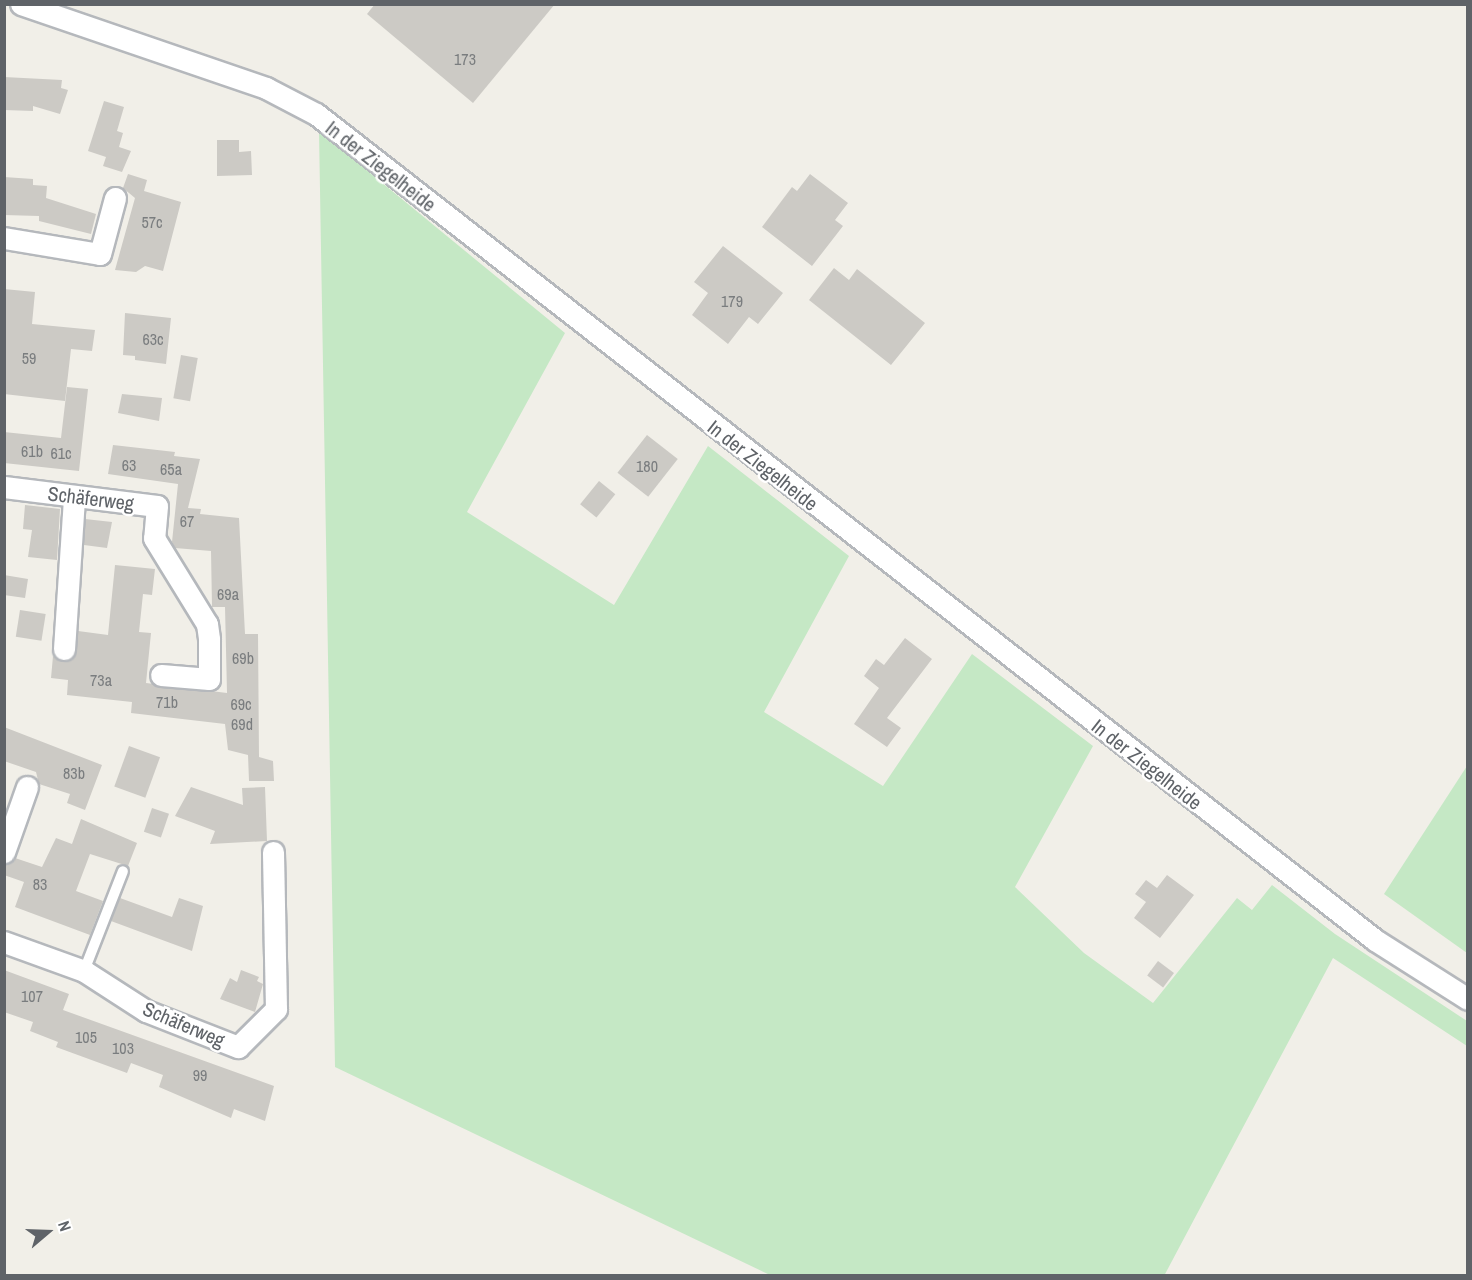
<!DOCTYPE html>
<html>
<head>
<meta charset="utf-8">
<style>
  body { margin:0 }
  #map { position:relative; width:1472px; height:1280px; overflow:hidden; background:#f1efe8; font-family:"Archivo Narrow",sans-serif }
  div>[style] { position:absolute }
  .green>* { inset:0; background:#c5e8c5 }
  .building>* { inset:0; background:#cccac5; transform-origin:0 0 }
  .roads { filter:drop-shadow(2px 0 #b5b8bc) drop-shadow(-2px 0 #b5b8bc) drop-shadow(0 2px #b5b8bc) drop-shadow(0 -2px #b5b8bc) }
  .service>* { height:10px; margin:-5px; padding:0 5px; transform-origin:5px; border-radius:5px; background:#fff }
  .minor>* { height:21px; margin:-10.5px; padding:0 10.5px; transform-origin:10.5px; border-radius:10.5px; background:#fff }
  span { translate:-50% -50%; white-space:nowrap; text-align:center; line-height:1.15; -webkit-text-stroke:5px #fff; paint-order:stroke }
  .number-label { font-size:16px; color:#7a7d7f }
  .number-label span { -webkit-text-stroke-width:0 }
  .street-label { font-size:20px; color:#5f6368 }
  .frame { position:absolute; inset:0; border:6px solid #5f6368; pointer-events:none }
  .north { position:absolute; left:18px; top:1202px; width:60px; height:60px; -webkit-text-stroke:4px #fff; paint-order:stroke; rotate:71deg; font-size:16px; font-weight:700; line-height:24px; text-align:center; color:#5f6368 }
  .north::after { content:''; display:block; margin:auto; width:21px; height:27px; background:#5f6368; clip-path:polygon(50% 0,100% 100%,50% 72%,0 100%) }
</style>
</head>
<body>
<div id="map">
  <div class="green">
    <div style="clip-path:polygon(319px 131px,565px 333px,467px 512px,614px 605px,708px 446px,849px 556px,764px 712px,883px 786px,972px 654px,1093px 746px,1015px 887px,1084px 953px,1153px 1003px,1237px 898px,1252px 910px,1272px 885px,1335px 934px,1467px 1021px,1467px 1046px,1333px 958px,1164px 1276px,770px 1275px,335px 1067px)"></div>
    <div style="clip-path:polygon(1467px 766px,1467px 953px,1384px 894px)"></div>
  </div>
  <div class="building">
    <div style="clip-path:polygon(375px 4px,555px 4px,473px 103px,367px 14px)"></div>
    <div style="clip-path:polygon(4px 77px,62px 80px,61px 88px,68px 90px,60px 114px,33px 106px,33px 111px,4px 110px)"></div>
    <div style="clip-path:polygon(104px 101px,124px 107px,117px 131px,123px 133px,119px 147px,131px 151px,122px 172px,103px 166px,106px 157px,88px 151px)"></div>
    <div style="clip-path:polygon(217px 140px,239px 140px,239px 152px,251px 151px,252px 175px,217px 176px)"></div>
    <div style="clip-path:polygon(128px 174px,147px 180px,144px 191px,181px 202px,163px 271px,145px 266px,136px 272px,115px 270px,135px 198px,123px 188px)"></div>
    <div style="clip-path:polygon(810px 174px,848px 203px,835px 220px,843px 226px,812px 266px,762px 227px,792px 187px,797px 191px)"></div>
    <div style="clip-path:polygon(4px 177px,33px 179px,33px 185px,47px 186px,46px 198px,96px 214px,91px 234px,39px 221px,39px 216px,4px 215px)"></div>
    <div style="clip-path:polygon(723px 246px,783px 293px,758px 324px,749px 317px,728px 344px,692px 315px,708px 293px,694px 282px)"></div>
    <div style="clip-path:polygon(834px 268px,849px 280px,857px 269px,925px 323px,891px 365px,809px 300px)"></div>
    <div style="clip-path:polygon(4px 289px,35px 292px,32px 324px,95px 330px,92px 351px,71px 349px,65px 401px,4px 394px)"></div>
    <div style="clip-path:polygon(125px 313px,171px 318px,166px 364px,135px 360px,135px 356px,123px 355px)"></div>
    <div style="left:181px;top:355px;width:17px;height:44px;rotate:10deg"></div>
    <div style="clip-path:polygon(67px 387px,88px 389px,79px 471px,4px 463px,4px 432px,61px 438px)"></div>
    <div style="clip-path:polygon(122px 394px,162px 398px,159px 421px,118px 413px)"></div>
    <div style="left:647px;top:435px;width:39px;height:48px;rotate:38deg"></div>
    <div style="clip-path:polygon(113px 445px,175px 452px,174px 456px,200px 459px,188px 508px,201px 509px,200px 514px,239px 518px,245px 634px,258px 634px,259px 757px,273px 761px,274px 781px,249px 781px,248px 755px,228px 750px,225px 724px,131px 713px,132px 702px,67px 695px,68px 680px,51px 678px,53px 656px,64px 662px,75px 656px,78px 631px,108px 635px,115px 565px,155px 569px,152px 595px,143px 594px,139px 632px,151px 633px,146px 683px,227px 693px,225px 607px,212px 607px,211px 551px,175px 548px,172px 542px,178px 484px,108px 474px)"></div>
    <div style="left:599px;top:481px;width:21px;height:30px;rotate:39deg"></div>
    <div style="clip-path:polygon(25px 505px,60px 509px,57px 560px,28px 557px,32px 530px,23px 529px)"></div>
    <div style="clip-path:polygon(85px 519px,112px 522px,107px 548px,84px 545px)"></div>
    <div style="clip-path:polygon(4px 575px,28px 579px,25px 598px,4px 595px)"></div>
    <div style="left:20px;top:610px;width:26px;height:27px;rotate:9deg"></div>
    <div style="clip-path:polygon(905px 638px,932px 659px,887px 718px,901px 728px,887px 747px,854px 724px,879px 688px,864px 676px,876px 659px,884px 665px)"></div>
    <div style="clip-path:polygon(4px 727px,102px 765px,85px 810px,67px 803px,70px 794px,39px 784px,36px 772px,4px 761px)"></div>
    <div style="left:129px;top:746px;width:33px;height:43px;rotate:20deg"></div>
    <div style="clip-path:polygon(191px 787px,243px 805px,242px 788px,265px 787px,267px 841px,210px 844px,215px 831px,175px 816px)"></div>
    <div style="left:152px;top:808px;width:18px;height:25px;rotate:19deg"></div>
    <div style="clip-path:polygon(81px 819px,137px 843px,128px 866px,90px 854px,76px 891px,103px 901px,90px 935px,15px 907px,24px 882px,4px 875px,4px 864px,15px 858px,42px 867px,56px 838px,72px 844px)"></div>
    <div style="clip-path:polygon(1167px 875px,1194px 895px,1160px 938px,1134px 918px,1146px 902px,1135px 894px,1146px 880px,1157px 888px)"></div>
    <div style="clip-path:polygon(120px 898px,172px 917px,179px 898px,203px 906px,192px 951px,111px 921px)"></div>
    <div style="left:1158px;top:961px;width:20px;height:18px;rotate:37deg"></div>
    <div style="clip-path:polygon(4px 970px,69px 994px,63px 1010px,274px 1086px,265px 1121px,234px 1109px,231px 1118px,159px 1087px,163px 1075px,131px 1063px,127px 1073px,56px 1047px,58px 1042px,30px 1031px,33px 1022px,4px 1012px)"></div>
    <div style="clip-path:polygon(241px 970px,259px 977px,257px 981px,263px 984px,255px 1012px,220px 999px,230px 978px,237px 982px)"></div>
  </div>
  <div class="roads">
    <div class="service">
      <div style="left:84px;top:971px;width:107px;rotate:-68.7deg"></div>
    </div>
    <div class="minor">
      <div style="left:21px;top:4px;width:259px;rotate:18.9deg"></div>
      <div style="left:266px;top:88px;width:56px;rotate:27.5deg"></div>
      <div style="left:316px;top:114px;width:1343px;rotate:37.95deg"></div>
      <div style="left:1375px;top:940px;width:110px;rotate:32.4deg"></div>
      <div style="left:4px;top:238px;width:97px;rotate:9.5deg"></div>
      <div style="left:100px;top:254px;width:58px;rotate:-75deg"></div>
      <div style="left:4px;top:487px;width:154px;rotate:7.1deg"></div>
      <div style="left:157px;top:506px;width:32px;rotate:95deg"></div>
      <div style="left:154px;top:538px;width:101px;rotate:58.4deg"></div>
      <div style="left:207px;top:624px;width:15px;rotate:82deg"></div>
      <div style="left:209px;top:639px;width:40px;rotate:90deg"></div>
      <div style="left:209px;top:679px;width:48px;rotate:-175.2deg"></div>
      <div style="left:64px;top:649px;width:152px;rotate:-86.2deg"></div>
      <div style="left:4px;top:852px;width:69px;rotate:-70.5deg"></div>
      <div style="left:4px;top:942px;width:85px;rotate:19.9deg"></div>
      <div style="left:84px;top:971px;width:74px;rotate:32.8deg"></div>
      <div style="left:146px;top:1011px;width:99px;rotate:21.4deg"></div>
      <div style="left:238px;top:1047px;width:54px;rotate:-45deg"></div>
      <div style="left:276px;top:1009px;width:157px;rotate:-91.1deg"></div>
    </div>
  </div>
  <div class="number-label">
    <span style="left:465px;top:59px">173</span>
    <span style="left:152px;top:222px">57c</span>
    <span style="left:732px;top:301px">179</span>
    <span style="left:153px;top:339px">63c</span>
    <span style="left:29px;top:358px">59</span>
    <span style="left:32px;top:451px">61b</span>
    <span style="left:61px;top:453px">61c</span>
    <span style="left:129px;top:465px">63</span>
    <span style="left:647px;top:466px">180</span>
    <span style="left:171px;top:469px">65a</span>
    <span style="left:187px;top:521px">67</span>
    <span style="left:228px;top:594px">69a</span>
    <span style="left:243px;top:658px">69b</span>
    <span style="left:101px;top:680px">73a</span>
    <span style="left:167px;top:702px">71b</span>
    <span style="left:241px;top:704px">69c</span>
    <span style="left:242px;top:724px">69d</span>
    <span style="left:74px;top:773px">83b</span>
    <span style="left:40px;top:884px">83</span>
    <span style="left:32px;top:996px">107</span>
    <span style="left:86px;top:1037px">105</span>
    <span style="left:123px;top:1048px">103</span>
    <span style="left:200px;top:1075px">99</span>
  </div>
  <div class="street-label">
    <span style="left:381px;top:166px;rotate:38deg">In der Ziegelheide</span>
    <span style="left:763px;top:465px;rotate:38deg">In der Ziegelheide</span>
    <span style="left:91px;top:498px;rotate:7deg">Schäferweg</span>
    <span style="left:1147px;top:764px;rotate:38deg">In der Ziegelheide</span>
    <span style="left:184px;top:1024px;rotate:23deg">Schäferweg</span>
  </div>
  <div class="frame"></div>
  <div class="north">N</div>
</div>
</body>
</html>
